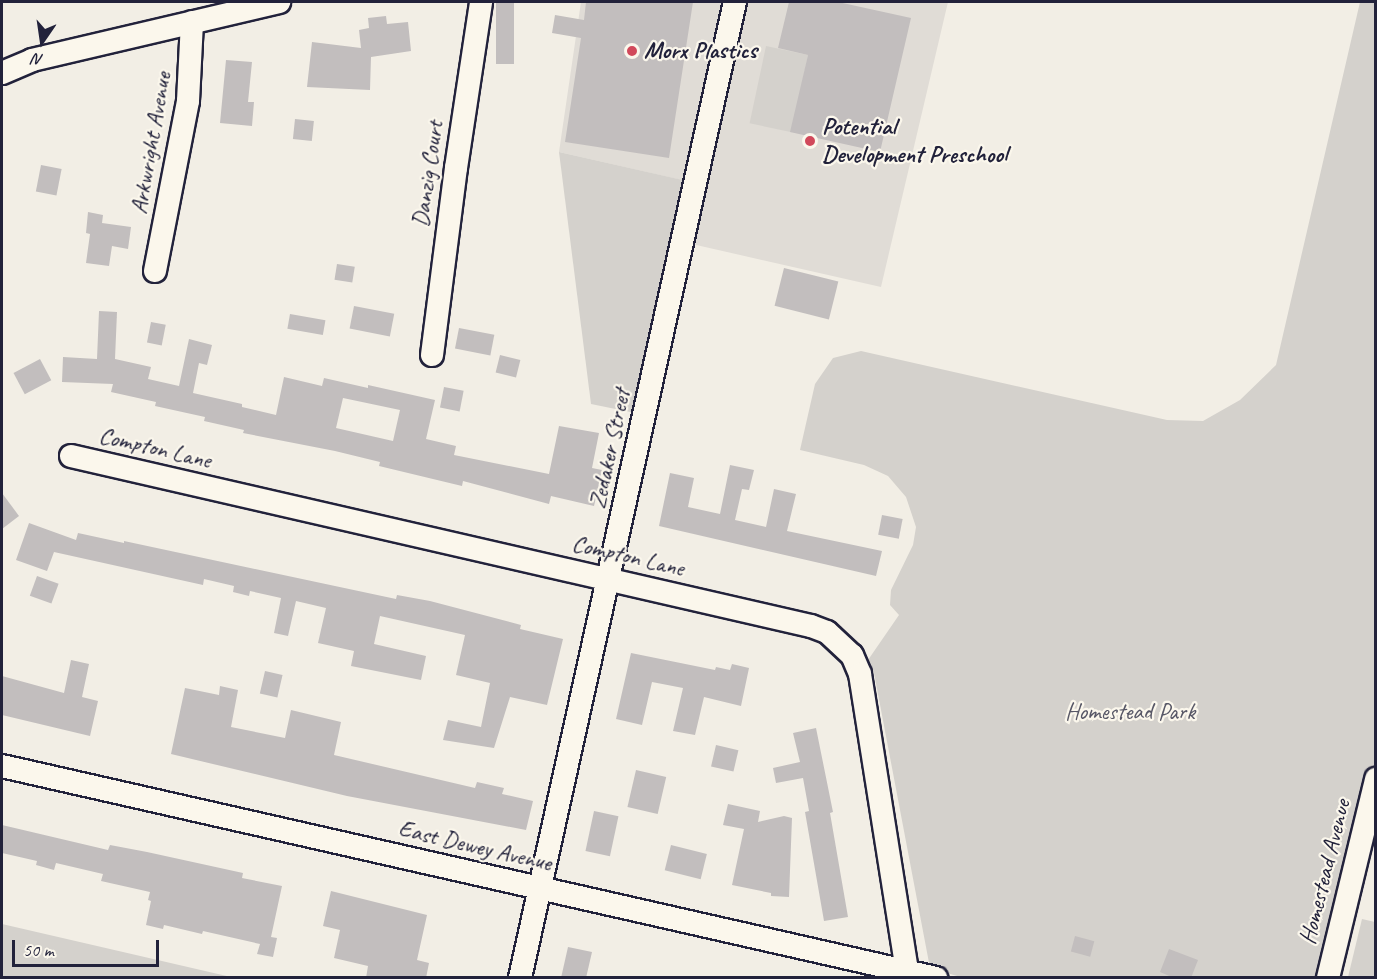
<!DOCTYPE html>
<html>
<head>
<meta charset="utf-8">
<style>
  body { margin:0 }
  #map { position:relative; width:1377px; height:979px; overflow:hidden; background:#f2eee5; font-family:Caveat,sans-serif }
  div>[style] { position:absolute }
  .built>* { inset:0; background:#e0dcd6 }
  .green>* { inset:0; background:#d4d1cc; transform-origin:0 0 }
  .building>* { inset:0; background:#c2bebe; transform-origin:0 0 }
  .roads { filter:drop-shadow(2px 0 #22223b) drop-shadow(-2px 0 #22223b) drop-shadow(0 2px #22223b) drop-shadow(0 -2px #22223b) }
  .minor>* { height:22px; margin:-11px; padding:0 11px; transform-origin:11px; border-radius:11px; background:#fbf7ec }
  .dots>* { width:16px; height:16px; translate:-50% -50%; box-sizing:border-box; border:3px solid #fbf7ec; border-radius:50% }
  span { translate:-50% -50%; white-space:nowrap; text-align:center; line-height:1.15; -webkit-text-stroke:4.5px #fbf7ec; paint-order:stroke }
  .poi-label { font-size:24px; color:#22223b; font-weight:700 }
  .left { translate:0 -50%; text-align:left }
  .street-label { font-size:24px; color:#22223b }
  .park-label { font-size:24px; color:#575766 }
  .frame { position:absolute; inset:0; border:3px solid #22223b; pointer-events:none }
  .north { position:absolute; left:12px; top:12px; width:60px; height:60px; -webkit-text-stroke:4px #fbf7ec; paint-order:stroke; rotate:193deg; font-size:16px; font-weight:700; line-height:24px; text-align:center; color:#22223b }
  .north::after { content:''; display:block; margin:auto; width:21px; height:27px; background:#22223b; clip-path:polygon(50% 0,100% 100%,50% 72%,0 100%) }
  .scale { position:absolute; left:12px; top:940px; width:147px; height:27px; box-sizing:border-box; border:3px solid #22223b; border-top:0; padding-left:8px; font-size:18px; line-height:21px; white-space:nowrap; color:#22223b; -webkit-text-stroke:4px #fbf7ec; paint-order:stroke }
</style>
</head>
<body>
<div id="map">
  <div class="built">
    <div style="clip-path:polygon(581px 2px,948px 2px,881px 287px,683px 242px,695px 183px,559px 152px)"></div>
  </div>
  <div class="green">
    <div style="clip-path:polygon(1360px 2px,1375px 2px,1376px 779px,1328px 977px,964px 978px,930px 968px,874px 673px,868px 660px,899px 615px,890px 605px,891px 590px,913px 545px,916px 527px,906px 497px,888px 476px,864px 465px,800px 450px,815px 384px,833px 358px,861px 351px,1167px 420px,1203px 421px,1240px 400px,1276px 365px)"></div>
    <div style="left:766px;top:46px;width:43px;height:79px;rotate:12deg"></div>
    <div style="clip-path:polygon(559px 152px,696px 183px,645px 415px,591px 404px)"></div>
    <div style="clip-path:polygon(1362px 919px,1375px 922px,1375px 977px,1348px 977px)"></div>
    <div style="clip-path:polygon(2px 924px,231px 977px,2px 977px)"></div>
  </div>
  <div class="building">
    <div style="left:496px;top:2px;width:18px;height:62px"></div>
    <div style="clip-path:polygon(586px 2px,693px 2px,669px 158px,565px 142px,581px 38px,552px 33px,555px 15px,584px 20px)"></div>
    <div style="clip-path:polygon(789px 2px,838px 2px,911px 18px,880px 152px,790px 132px,808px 55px,778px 48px)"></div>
    <div style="clip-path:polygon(386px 16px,387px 24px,408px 22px,411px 51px,371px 57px,370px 90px,307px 87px,312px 42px,361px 48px,359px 30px,369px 28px,368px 18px)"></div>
    <div style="clip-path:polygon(226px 60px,252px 62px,248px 102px,254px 102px,252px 126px,220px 123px)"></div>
    <div style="left:295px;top:119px;width:19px;height:20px;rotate:6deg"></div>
    <div style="left:41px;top:165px;width:21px;height:27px;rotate:11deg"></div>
    <div style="clip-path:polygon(88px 212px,103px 215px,102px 223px,131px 227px,128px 249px,112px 246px,109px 266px,86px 263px,90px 234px,86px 233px)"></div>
    <div style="left:337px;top:264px;width:18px;height:16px;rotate:9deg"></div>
    <div style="left:784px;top:268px;width:56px;height:39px;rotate:14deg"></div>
    <div style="left:354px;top:306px;width:41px;height:23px;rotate:11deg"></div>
    <div style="clip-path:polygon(evenodd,99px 311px,117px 312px,115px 359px,151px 367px,148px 379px,179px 386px,189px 339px,212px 345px,207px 365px,199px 363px,193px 393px,242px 404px,242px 407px,276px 415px,284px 377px,322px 386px,324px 378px,368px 388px,368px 385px,435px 400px,426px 439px,456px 446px,454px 455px,549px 474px,559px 426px,599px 433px,592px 468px,602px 470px,594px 506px,551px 496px,549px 504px,463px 481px,462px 486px,379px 466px,380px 462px,335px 451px,243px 433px,244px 430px,204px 421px,205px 417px,155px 406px,156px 402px,111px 392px,113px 384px,62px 382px,63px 357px,97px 359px,99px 311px,343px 398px,400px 410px,393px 441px,336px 428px,343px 398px)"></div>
    <div style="left:290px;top:314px;width:36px;height:15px;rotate:10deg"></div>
    <div style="left:151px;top:322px;width:15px;height:21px;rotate:11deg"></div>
    <div style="left:459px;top:328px;width:36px;height:21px;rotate:11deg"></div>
    <div style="left:500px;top:355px;width:21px;height:18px;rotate:14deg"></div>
    <div style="left:40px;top:359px;width:24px;height:30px;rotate:62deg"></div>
    <div style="left:444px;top:387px;width:20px;height:21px;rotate:11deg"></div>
    <div style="clip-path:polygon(730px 465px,754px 470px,749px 490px,742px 489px,735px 520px,766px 527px,774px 489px,796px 494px,787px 531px,882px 551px,876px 576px,659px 526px,670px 473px,694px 478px,688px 507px,720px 514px)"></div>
    <div style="clip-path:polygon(2px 493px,19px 516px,2px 529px)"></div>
    <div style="left:882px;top:515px;width:21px;height:20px;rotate:11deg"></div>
    <div style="clip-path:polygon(29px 523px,76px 540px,78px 533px,124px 543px,124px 541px,396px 599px,397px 595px,430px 601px,521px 625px,520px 629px,563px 639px,547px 705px,510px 697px,494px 748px,443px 740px,448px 720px,481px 727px,490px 683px,456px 675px,465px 635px,380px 616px,374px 644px,426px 656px,421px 680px,351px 666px,354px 651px,318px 643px,326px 608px,296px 601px,288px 636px,274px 633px,281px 598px,250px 591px,249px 596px,233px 592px,234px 586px,204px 579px,203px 585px,54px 552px,47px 571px,16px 560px)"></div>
    <div style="left:37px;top:576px;width:23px;height:21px;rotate:20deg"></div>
    <div style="clip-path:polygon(631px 653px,715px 670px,716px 667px,730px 670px,732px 664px,749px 668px,741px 706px,704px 697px,695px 735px,673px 731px,683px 688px,652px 682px,642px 725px,616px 719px)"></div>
    <div style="clip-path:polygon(71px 660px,89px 664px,82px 697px,98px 701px,90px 736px,2px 715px,2px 676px,64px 693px)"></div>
    <div style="left:265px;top:671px;width:18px;height:23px;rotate:13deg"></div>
    <div style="clip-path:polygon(220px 686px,238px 690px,231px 727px,285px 738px,291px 710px,341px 722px,334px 755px,475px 788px,477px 782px,504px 788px,502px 794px,533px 801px,526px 830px,347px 796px,171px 754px,185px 688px,219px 695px)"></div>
    <div style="clip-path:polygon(816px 728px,833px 812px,830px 813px,848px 917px,824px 921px,805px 812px,809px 811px,803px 778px,776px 783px,773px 768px,800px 762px,793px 733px)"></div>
    <div style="left:716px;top:745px;width:23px;height:22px;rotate:13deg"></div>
    <div style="left:636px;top:770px;width:31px;height:38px;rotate:13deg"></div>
    <div style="clip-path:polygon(728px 804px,760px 811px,758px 822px,784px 816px,792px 818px,789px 897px,771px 896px,771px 893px,732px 885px,744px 829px,723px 825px)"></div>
    <div style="left:594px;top:811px;width:25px;height:41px;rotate:12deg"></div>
    <div style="clip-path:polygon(2px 825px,108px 850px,110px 845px,147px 852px,243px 873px,242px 878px,282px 886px,271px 937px,277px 938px,273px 957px,257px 954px,260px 944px,203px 931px,202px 934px,164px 925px,163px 929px,146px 925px,151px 901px,148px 900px,150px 892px,101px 881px,103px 874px,56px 863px,54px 870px,36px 865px,37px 861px,2px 853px)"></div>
    <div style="left:671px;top:845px;width:37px;height:26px;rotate:14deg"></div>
    <div style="clip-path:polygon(331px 891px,427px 915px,417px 960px,429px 963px,426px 978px,366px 978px,368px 966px,334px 958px,340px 930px,323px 926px)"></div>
    <div style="left:1075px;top:936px;width:20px;height:16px;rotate:15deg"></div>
    <div style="clip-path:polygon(568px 947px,592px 952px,586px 978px,561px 978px)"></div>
    <div style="clip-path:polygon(1169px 949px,1198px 960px,1191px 978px,1174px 978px,1160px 972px)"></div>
  </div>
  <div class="roads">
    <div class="minor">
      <div style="left:2px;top:73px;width:33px;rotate:-23deg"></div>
      <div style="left:32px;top:60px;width:254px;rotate:-13.2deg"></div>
      <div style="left:155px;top:271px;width:173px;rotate:-79deg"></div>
      <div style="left:188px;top:101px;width:79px;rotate:-87.1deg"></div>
      <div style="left:432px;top:355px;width:189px;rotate:-82.7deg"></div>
      <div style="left:456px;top:168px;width:168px;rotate:-81.4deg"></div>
      <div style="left:71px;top:456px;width:759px;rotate:12.94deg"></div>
      <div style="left:811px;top:626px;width:17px;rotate:21deg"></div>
      <div style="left:827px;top:632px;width:34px;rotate:43deg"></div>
      <div style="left:852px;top:655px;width:21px;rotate:67deg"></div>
      <div style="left:860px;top:674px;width:301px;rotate:81deg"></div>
      <div style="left:2px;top:766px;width:958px;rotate:12.79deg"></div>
      <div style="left:520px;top:978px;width:999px;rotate:-77.58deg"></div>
      <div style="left:1328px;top:978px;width:205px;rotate:-76.4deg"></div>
    </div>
  </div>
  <div class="dots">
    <div style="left:632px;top:51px;background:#d1495b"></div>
    <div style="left:810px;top:141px;background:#d1495b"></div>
  </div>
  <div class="poi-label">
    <span class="left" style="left:644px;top:51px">Morx Plastics</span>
    <span class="left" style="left:822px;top:141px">Potential<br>Development Preschool</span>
  </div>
  <div class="street-label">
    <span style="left:151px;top:143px;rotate:-80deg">Arkwright Avenue</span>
    <span style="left:428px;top:174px;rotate:-82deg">Danzig Court</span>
    <span style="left:155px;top:448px;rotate:13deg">Compton Lane</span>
    <span style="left:610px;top:449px;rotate:-78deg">Zedaker Street</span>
    <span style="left:628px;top:556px;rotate:13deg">Compton Lane</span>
    <span style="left:475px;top:846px;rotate:13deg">East Dewey Avenue</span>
    <span style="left:1325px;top:872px;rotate:-76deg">Homestead Avenue</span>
  </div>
  <div class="park-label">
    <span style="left:1130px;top:712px">Homestead Park</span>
  </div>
  <div class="frame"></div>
  <div class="north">N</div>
  <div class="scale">50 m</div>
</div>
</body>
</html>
